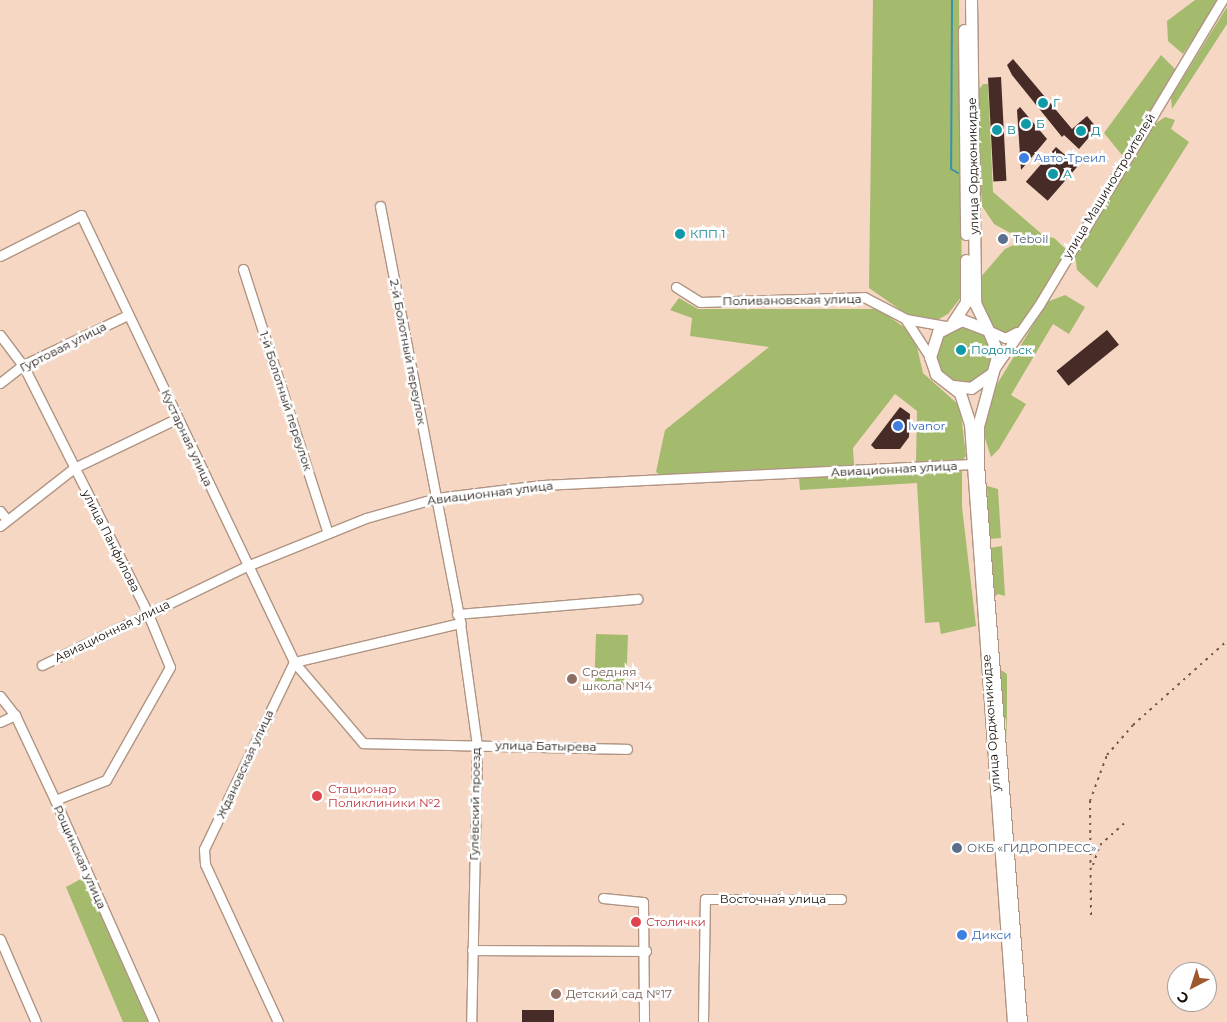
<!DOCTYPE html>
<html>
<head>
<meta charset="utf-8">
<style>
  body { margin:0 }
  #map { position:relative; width:1227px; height:1022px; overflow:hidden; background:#f5d7c4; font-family:Montserrat,sans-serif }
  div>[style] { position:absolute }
  .green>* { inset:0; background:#a4ba6d; transform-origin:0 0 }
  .round { border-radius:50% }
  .stream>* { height:2px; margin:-1px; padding:0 1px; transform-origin:1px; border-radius:1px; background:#3a91ad }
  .building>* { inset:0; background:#462b26; transform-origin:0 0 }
  .roads { filter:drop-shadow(1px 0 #b09482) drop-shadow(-1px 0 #b09482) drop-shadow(0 1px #b09482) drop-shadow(0 -1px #b09482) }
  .minor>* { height:9px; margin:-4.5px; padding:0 4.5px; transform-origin:4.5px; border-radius:4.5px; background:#fff }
  .major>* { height:11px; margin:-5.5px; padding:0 5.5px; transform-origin:5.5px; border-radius:5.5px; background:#fff }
  .rail>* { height:2px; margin-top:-1px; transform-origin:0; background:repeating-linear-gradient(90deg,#6d5c50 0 2.5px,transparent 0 7.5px) }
  .dots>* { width:14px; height:14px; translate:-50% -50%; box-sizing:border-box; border:2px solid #fff; border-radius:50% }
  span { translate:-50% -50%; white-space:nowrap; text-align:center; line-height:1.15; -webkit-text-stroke:5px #fff; paint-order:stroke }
  .culture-label { font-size:12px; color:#0d838f }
  .left { translate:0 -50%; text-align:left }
  .shop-label { font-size:12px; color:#366cbe }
  .street-label { font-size:12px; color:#180f08 }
  .service-label { font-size:12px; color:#4e5e75 }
  .education-label { font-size:12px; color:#785e54 }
  .health-label { font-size:12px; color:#be3a42 }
  .north { position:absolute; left:1167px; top:962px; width:50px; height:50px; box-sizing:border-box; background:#fff; border:1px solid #a39f9c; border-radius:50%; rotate:220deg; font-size:14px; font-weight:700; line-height:20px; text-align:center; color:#180f08 }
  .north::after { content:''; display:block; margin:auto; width:18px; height:22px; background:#9e582e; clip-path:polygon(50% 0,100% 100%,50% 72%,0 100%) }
</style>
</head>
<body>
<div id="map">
  <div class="green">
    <div style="clip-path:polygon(873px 0,959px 0,962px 296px,948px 314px,937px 320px,912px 318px,869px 288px)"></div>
    <div style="clip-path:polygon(1195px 0,1220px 0,1183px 54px,1168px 41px,1167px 21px)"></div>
    <div style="clip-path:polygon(1227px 7px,1227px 24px,1172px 109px,1171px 97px)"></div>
    <div style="clip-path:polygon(1161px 55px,1175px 69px,1126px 155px,1122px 155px,1104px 133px)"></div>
    <div style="clip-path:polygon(983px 84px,988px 84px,993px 192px,1044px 236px,1054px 238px,1068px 251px,1021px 327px,1002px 334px,990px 326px,982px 307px,979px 279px,1005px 249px,1024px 240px,1021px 232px,1012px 234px,994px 224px,982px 206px,975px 95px)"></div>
    <div style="clip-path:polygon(1165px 117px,1175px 120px,1171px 129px,1189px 142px,1097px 288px,1077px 270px,1075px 255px,1152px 126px)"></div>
    <div style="clip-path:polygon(1065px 295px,1085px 307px,1069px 334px,1053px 324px,1011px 395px,1026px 404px,999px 449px,991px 457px,983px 432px,988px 399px,1047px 302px)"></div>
    <div style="clip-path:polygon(679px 298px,698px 309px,878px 309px,914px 334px,923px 373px,960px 406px,966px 456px,961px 461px,916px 463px,917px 411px,895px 394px,853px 448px,854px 465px,664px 478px,656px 472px,665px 430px,769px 347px,690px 336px,692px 318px,670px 310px)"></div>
    <div class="round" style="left:936px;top:327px;width:56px;height:56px"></div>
    <div style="clip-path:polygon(950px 470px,962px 471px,962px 507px,976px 626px,941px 634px,939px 622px,925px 623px,917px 483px,800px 490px,799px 478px)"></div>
    <div style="clip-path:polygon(987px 486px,998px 489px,1001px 538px,989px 539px)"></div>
    <div style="clip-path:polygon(1002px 546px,1005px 596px,998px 594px,992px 599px,989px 548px)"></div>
    <div style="left:596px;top:634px;width:32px;height:53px;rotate:2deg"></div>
    <div style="clip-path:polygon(1001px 670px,1007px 674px,1007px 740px,1006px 719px,1002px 716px)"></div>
    <div style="clip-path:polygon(92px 873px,87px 877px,148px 1022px,123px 1022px,66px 887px)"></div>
  </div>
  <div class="stream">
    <div style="left:952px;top:0;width:169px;rotate:90.3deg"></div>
    <div style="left:951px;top:169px;width:8px;rotate:30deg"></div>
  </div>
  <div class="building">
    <div style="clip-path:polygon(1013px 59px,1072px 129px,1087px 116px,1097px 128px,1079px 149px,1064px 135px,1062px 137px,1012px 75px,1007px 65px)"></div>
    <div style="left:1001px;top:77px;width:104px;height:13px;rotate:87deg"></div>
    <div style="clip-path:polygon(1020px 107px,1047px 139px,1021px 170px,1017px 110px)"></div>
    <div style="left:1056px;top:147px;width:29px;height:46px;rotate:41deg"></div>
    <div style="left:1107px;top:330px;width:19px;height:65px;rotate:51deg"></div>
    <div style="clip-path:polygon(900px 407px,910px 414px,909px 437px,900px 449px,875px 449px,871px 445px)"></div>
    <div style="left:554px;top:1010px;width:12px;height:32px;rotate:90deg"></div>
  </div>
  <div class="roads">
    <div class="minor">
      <div style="left:380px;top:206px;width:425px;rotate:79.1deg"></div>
      <div style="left:460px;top:623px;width:124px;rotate:82.1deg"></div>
      <div style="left:477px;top:746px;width:276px;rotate:91.2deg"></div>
      <div style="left:0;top:256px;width:91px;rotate:-26.8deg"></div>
      <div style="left:81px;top:215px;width:495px;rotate:64.5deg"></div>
      <div style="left:294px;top:662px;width:106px;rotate:49.6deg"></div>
      <div style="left:363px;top:743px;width:264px;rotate:1.3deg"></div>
      <div style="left:243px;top:269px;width:277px;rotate:72.2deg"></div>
      <div style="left:676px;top:287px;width:28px;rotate:32deg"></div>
      <div style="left:700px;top:302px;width:164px;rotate:-1.7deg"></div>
      <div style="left:864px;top:297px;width:47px;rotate:27.6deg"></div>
      <div style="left:906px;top:319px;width:40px;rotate:10deg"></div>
      <div style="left:906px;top:320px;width:44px;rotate:57deg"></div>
      <div style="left:988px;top:330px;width:19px;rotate:25deg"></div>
      <div style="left:1005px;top:338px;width:13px;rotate:-27deg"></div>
      <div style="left:0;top:335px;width:38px;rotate:53deg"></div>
      <div style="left:23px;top:365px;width:279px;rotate:63.3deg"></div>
      <div style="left:148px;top:614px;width:57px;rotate:67.5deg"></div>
      <div style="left:170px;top:667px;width:130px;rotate:119.5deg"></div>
      <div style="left:106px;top:780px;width:55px;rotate:158.6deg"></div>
      <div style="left:995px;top:368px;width:77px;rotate:-55.1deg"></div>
      <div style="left:1039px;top:305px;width:356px;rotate:-59deg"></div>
      <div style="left:0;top:383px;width:29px;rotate:-38deg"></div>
      <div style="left:23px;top:365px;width:116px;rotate:-25.5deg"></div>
      <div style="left:0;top:511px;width:11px;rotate:52deg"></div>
      <div style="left:0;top:526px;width:94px;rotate:-38.1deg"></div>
      <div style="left:74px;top:468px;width:115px;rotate:-25.7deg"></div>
      <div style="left:457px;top:614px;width:181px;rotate:-4.8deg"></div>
      <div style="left:294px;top:662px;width:171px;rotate:-13.2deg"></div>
      <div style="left:42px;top:665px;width:228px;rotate:-25.8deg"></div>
      <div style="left:247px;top:566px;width:128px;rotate:-22deg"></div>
      <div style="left:366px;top:518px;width:73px;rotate:-15.9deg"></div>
      <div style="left:436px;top:498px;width:107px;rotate:-7deg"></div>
      <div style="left:542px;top:485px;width:431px;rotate:-2.8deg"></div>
      <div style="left:0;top:696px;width:24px;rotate:52deg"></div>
      <div style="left:15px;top:715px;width:94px;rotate:64.8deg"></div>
      <div style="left:55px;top:800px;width:243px;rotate:66deg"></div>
      <div style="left:0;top:722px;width:17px;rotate:-25deg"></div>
      <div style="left:603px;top:898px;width:40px;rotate:5.7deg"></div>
      <div style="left:643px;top:902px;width:120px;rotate:89.5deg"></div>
      <div style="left:0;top:939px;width:90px;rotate:66.6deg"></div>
      <div style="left:472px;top:950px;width:174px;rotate:0.3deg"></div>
      <div style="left:278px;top:1022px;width:174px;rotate:-114.8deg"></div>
      <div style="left:205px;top:864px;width:15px;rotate:-94deg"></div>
      <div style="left:204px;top:849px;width:208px;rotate:-64.3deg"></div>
      <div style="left:703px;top:1022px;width:123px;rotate:-89.1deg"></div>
      <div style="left:705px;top:899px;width:136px"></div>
    </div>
    <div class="major">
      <div style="left:971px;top:0;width:303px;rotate:89.2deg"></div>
      <div style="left:975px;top:303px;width:28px;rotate:64deg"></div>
      <div style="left:964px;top:30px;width:204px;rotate:89.4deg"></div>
      <div style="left:953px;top:322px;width:24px;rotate:-57deg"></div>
      <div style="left:966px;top:302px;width:42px;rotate:-90deg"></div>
      <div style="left:953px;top:386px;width:18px;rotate:6deg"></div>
      <div style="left:971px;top:388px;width:24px;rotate:-35deg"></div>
      <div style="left:1013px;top:1022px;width:600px;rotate:-94.11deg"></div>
      <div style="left:970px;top:424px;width:33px;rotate:-108deg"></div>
      <div style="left:960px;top:393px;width:31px;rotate:-142deg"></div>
      <div style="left:936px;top:374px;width:18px;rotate:-109deg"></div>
      <div style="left:930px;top:357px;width:26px;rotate:-72deg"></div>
      <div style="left:938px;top:332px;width:27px;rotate:-27deg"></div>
      <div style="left:962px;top:320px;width:28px;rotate:21deg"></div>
      <div style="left:988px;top:330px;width:25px;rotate:67deg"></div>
      <div style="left:998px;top:353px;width:76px;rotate:105.3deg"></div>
      <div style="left:978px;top:426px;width:38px;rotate:90deg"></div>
      <div style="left:978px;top:464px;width:560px;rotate:85.59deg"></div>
    </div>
  </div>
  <div class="rail">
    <div style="left:1093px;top:865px;width:21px;rotate:-71deg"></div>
    <div style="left:1100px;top:845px;width:36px;rotate:-42deg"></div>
    <div style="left:1091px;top:915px;width:114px;rotate:-90.5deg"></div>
    <div style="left:1090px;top:801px;width:49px;rotate:-69.7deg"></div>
    <div style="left:1107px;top:755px;width:40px;rotate:-49deg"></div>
    <div style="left:1133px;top:725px;width:126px;rotate:-41.8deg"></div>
  </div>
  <div class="dots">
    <div style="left:1043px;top:103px;background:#0f9aa8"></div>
    <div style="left:1026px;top:124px;background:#0f9aa8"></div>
    <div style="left:997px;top:130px;background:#0f9aa8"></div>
    <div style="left:1081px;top:131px;background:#0f9aa8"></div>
    <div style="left:1024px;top:158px;background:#3f7fe0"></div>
    <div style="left:1053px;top:174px;background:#0f9aa8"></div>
    <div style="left:680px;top:234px;background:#0f9aa8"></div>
    <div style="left:1003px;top:239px;background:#5c6f8a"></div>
    <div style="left:961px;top:350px;background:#0f9aa8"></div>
    <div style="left:898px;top:426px;background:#3f7fe0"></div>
    <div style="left:572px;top:679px;background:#8d6e63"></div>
    <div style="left:317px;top:796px;background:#e0444e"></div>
    <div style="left:957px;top:848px;background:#5c6f8a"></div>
    <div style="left:636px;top:922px;background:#e0444e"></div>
    <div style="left:962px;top:935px;background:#3f7fe0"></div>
    <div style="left:556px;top:994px;background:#8d6e63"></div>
  </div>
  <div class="culture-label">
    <span class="left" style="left:1053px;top:103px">Г</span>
    <span class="left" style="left:1036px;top:124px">Б</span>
    <span class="left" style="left:1007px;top:130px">В</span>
    <span class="left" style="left:1091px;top:131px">Д</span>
    <span class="left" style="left:1063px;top:174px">А</span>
    <span class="left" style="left:690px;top:234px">КПП 1</span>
    <span class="left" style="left:971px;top:350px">Подольск</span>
  </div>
  <div class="shop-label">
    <span class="left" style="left:1034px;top:158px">Авто-Треил</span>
    <span class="left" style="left:908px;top:426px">Ivanor</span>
    <span class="left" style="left:972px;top:935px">Дикси</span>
  </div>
  <div class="street-label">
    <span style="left:973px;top:166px;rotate:-91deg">улица Орджоникидзе</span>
    <span style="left:1109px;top:186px;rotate:-59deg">улица Машиностроителей</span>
    <span style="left:792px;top:300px;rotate:-1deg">Поливановская улица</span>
    <span style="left:63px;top:347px;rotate:-27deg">Гуртовая улица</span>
    <span style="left:408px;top:352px;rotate:79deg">2-й Болотный переулок</span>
    <span style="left:286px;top:401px;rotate:72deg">1-й Болотный переулок</span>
    <span style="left:187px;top:438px;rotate:65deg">Кустарная улица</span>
    <span style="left:894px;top:469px;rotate:-3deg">Авиационная улица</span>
    <span style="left:490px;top:493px;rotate:-7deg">Авиационная улица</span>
    <span style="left:111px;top:541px;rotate:63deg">улица Панфилова</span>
    <span style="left:112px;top:631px;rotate:-26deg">Авиационная улица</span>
    <span style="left:991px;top:723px;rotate:-94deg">улица Орджоникидзе</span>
    <span style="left:546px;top:746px;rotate:1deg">улица Батырева</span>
    <span style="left:245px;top:764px;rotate:-65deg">Ждановская улица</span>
    <span style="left:475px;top:804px;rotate:-89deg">Гулёвский проезд</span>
    <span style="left:80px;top:857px;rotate:66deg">Рощинская улица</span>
    <span style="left:773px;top:899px">Восточная улица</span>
  </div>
  <div class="service-label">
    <span class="left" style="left:1013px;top:239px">Teboil</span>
    <span class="left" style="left:967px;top:848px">ОКБ «ГИДРОПРЕСС»</span>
  </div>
  <div class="education-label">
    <span class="left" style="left:582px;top:679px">Средняя<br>школа №14</span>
    <span class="left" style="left:566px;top:994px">Детский сад №17</span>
  </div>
  <div class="health-label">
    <span class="left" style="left:328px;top:796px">Стационар<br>Поликлиники №2</span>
    <span class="left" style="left:646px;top:922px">Столички</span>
  </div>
  <div class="north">С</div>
</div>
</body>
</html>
